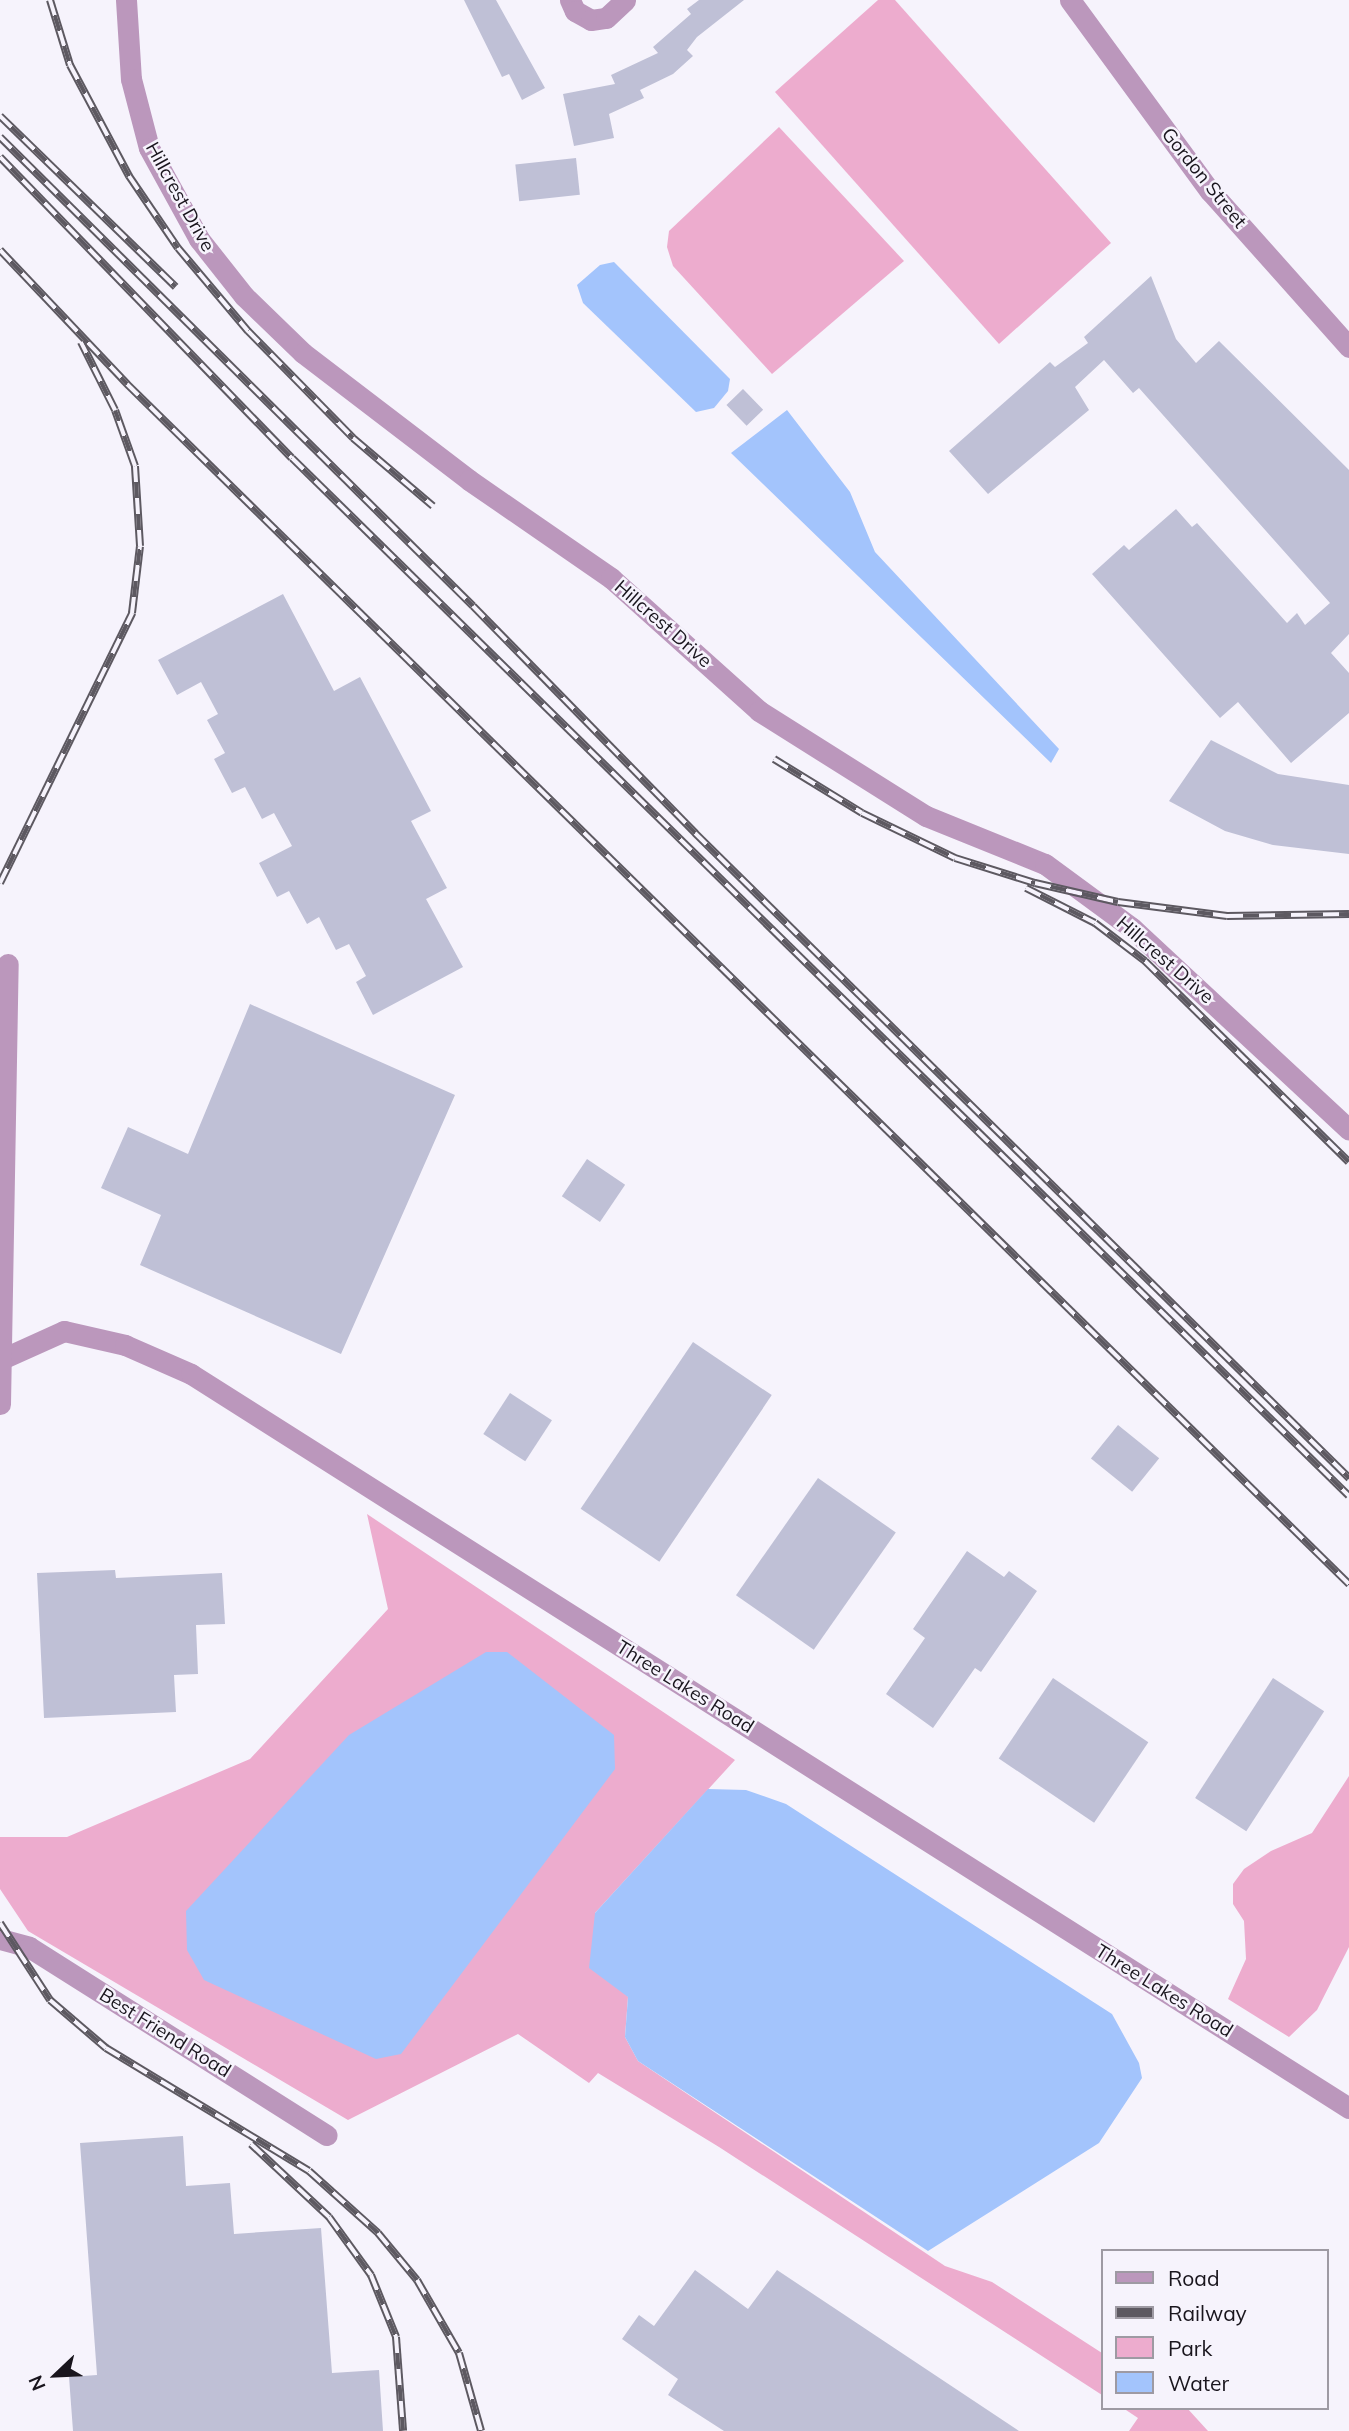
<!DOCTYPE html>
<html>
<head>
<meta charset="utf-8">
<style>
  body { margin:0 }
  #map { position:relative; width:1349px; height:2431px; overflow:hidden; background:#f6f3fc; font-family:Mulish,sans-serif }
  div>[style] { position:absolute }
  .green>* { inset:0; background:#edacce }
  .water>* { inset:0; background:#a3c4fc }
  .building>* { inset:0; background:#bfc0d6; transform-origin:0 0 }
  .minor>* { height:21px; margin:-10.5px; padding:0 10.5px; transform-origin:10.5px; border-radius:10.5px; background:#bb97bc }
  .rail>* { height:8px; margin-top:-4px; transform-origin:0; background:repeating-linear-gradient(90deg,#f6f3fc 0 16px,#5d5961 0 32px); box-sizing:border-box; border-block:2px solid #5d5961 }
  span { translate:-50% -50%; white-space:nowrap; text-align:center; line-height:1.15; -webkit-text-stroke:5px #f6f3fc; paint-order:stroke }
  .street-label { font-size:19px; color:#19151d }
  .legend { position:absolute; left:1101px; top:2249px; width:228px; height:161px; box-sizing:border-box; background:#f6f3fc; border:2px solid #9e9aa3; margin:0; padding:9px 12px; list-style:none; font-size:21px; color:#19151d }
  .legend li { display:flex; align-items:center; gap:14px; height:35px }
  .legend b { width:35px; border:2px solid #9e9aa3 }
  .north { position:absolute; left:21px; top:2340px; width:70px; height:70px; -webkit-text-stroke:5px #f6f3fc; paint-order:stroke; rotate:247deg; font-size:19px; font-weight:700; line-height:28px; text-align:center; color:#19151d }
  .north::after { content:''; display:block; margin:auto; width:24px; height:32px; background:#19151d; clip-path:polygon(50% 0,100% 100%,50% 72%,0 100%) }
</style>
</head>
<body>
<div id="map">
  <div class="green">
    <div style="clip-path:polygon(878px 0,895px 0,1111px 243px,999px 344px,775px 92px)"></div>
    <div style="clip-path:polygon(779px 127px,904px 261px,772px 374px,673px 266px,667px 247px,669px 231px)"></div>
    <div style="clip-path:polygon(367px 1514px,735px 1760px,595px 1913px,628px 1997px,625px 2037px,638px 2061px,945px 2266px,992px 2282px,1102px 2353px,1102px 2395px,719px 2147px,598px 2073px,589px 2083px,518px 2034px,348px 2120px,28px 1931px,0 1889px,0 1837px,67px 1837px,250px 1759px,388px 1609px)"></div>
    <div style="clip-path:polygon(1349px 1776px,1349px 1947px,1317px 2010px,1289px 2037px,1228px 1999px,1246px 1959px,1244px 1921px,1233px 1904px,1233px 1884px,1244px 1869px,1271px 1851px,1312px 1833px)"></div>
    <div style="clip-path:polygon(1123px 2408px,1187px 2408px,1208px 2431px,1129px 2431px,1138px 2418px)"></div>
  </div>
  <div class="water">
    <div style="clip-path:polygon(614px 262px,730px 379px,728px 391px,714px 408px,696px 412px,583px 303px,577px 285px,600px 265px)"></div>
    <div style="clip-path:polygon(787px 410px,850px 492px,875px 552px,1059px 749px,1051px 763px,731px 453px)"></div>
    <div style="clip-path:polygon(486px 1652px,507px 1652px,614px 1735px,615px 1769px,401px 2054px,376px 2059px,204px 1980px,187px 1950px,186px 1911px,349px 1735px)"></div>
    <div style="clip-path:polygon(708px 1789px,746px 1790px,786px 1804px,1112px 2014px,1139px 2063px,1142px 2078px,1099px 2143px,928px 2251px,638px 2061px,625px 2037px,628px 1997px,589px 1968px,595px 1913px)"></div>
  </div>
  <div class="building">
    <div style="clip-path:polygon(464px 0,496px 0,545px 88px,522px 100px,509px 74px,502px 77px)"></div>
    <div style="clip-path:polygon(699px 0,744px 0,697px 37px,687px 50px,693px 56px,673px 74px,640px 90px,644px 98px,609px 114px,614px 138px,574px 146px,563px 94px,615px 84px,611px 75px,658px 53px,653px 47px,691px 14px,687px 9px)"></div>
    <div style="left:576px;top:158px;width:37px;height:61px;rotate:84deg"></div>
    <div style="clip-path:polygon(1151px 276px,1176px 339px,1196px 363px,1219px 341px,1349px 470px,1349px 634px,1331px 653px,1349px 673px,1349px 713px,1291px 763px,1238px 702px,1220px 718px,1092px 574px,1124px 545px,1129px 550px,1176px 509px,1192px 527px,1197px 523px,1287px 623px,1297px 613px,1305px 625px,1330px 603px,1139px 388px,1133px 393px,1104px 360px,1075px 387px,1089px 410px,988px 494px,949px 451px,1050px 362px,1055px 367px,1088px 343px,1084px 337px)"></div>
    <div style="left:743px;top:389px;width:29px;height:23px;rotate:46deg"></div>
    <div style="clip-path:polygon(283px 594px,334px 691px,360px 677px,431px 811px,411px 821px,447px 888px,426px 899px,463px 967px,373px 1015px,356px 982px,366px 976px,349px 944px,336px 950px,319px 917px,307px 924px,289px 891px,277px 897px,259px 863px,292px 846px,274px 813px,262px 819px,245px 787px,232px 793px,214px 759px,225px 753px,207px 720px,218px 714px,201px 682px,177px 695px,158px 660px)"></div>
    <div style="clip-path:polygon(1211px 740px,1278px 774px,1349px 785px,1349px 854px,1273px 845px,1225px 831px,1169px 801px)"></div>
    <div style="clip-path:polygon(250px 1004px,455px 1095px,341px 1354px,140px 1265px,161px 1215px,101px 1188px,128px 1127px,188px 1154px)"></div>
    <div style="left:587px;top:1159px;width:46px;height:45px;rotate:34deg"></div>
    <div style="left:693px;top:1342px;width:95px;height:201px;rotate:34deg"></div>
    <div style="left:510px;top:1393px;width:50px;height:49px;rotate:33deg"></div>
    <div style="left:1118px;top:1425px;width:53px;height:43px;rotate:39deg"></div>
    <div style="left:818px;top:1478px;width:95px;height:143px;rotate:35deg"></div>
    <div style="clip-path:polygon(967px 1551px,1004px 1577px,1009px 1571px,1037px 1591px,981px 1672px,975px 1668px,933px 1728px,886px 1694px,925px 1638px,913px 1629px)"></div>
    <div style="clip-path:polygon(115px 1570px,116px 1578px,222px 1573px,225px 1624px,196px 1625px,198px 1674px,174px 1675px,176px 1712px,44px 1718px,37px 1573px)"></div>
    <div style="left:1053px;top:1678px;width:115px;height:97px;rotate:34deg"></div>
    <div style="left:1273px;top:1678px;width:61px;height:143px;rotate:33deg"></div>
    <div style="clip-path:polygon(183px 2136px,186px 2186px,230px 2183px,234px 2234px,321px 2228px,332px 2373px,379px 2370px,383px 2431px,73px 2431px,69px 2377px,97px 2375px,80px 2143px)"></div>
    <div style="clip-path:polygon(695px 2270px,748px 2309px,777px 2270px,1019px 2431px,724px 2431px,668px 2395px,678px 2379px,622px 2339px,639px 2315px,654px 2326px)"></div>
  </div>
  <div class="minor">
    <div style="left:126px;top:0;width:79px;rotate:86.4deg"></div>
    <div style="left:131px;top:79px;width:71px;rotate:75.4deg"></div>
    <div style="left:149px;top:148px;width:104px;rotate:61.2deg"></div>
    <div style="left:199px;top:239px;width:73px;rotate:51.7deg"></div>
    <div style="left:244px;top:296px;width:82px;rotate:44deg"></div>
    <div style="left:303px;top:353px;width:209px;rotate:37.4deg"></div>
    <div style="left:469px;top:480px;width:173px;rotate:34.6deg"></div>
    <div style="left:611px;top:578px;width:199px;rotate:41.9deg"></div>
    <div style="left:759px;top:711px;width:197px;rotate:32.2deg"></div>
    <div style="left:926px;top:816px;width:128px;rotate:22deg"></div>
    <div style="left:1045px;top:864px;width:108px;rotate:36.3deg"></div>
    <div style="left:1132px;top:928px;width:296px;rotate:42.9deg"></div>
    <div style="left:570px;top:0;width:12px;rotate:66deg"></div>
    <div style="left:575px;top:11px;width:18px;rotate:29deg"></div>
    <div style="left:591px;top:20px;width:15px;rotate:-8deg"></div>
    <div style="left:606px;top:18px;width:26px;rotate:-43deg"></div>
    <div style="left:1070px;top:0;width:237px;rotate:53.8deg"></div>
    <div style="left:1210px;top:191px;width:209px;rotate:48.3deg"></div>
    <div style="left:4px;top:1358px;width:66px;rotate:-24.2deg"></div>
    <div style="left:64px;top:1331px;width:63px;rotate:12.9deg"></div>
    <div style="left:125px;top:1345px;width:72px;rotate:23.7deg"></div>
    <div style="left:191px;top:1374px;width:1371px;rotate:32.37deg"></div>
    <div style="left:0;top:1404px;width:440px;rotate:-89deg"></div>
    <div style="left:0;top:1939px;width:30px;rotate:15deg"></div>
    <div style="left:29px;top:1947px;width:352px;rotate:32.3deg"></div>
  </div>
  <div class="rail">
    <div style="left:50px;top:0;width:68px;rotate:72.9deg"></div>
    <div style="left:70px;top:65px;width:126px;rotate:62deg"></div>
    <div style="left:129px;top:176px;width:87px;rotate:55.8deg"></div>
    <div style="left:178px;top:248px;width:109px;rotate:49.9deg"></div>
    <div style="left:248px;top:331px;width:150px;rotate:45.5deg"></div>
    <div style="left:353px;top:438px;width:105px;rotate:40.4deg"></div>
    <div style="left:0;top:116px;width:245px;rotate:44.2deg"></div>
    <div style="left:0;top:137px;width:666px;rotate:44.76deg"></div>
    <div style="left:473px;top:606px;width:318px;rotate:45.6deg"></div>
    <div style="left:695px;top:833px;width:919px;rotate:44.6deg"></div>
    <div style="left:0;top:157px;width:419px;rotate:45.9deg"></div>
    <div style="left:292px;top:458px;width:1481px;rotate:44.48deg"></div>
    <div style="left:0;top:250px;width:185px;rotate:46.5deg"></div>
    <div style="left:127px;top:384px;width:1713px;rotate:44.48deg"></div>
    <div style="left:774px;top:759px;width:103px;rotate:31.5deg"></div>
    <div style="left:862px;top:813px;width:103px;rotate:25.8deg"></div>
    <div style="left:955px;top:858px;width:84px;rotate:17.4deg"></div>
    <div style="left:1035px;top:883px;width:85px;rotate:12.9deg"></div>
    <div style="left:1118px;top:902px;width:110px;rotate:7.3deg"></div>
    <div style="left:1227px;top:916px;width:122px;rotate:-0.9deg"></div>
    <div style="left:0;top:883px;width:301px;rotate:-63.9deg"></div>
    <div style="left:132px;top:613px;width:67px;rotate:-83.2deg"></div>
    <div style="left:140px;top:546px;width:80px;rotate:-93.6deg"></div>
    <div style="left:135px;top:466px;width:59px;rotate:-109.7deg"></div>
    <div style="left:115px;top:410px;width:76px;rotate:-116.6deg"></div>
    <div style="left:1026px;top:888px;width:77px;rotate:26.9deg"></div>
    <div style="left:1095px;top:923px;width:63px;rotate:37.2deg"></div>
    <div style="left:1145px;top:961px;width:286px;rotate:44.6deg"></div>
    <div style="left:0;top:1923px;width:92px;rotate:57deg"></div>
    <div style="left:50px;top:2000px;width:74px;rotate:40.6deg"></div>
    <div style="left:106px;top:2048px;width:237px;rotate:31.2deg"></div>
    <div style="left:309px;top:2171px;width:93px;rotate:41.9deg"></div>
    <div style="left:378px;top:2233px;width:61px;rotate:50.3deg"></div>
    <div style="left:417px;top:2280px;width:84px;rotate:60.1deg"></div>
    <div style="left:459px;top:2353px;width:81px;rotate:74.2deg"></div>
    <div style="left:251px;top:2144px;width:107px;rotate:43.1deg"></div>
    <div style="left:329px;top:2217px;width:72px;rotate:54.1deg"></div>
    <div style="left:371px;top:2275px;width:67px;rotate:68deg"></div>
    <div style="left:396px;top:2337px;width:94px;rotate:85.7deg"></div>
  </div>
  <div class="street-label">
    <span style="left:1204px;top:178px;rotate:51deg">Gordon Street</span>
    <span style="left:180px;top:197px;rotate:61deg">Hillcrest Drive</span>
    <span style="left:663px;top:624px;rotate:41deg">Hillcrest Drive</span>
    <span style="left:1165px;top:960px;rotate:41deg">Hillcrest Drive</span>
    <span style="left:685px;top:1687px;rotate:32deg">Three Lakes Road</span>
    <span style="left:1164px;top:1991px;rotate:32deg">Three Lakes Road</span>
    <span style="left:165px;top:2033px;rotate:32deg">Best Friend Road</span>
  </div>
  <ul class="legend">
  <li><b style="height:9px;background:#bb97bc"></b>Road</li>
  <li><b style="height:9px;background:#5d5961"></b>Railway</li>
  <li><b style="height:19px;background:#edacce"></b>Park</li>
  <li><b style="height:19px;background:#a3c4fc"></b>Water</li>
  </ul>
  <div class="north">N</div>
</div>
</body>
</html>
